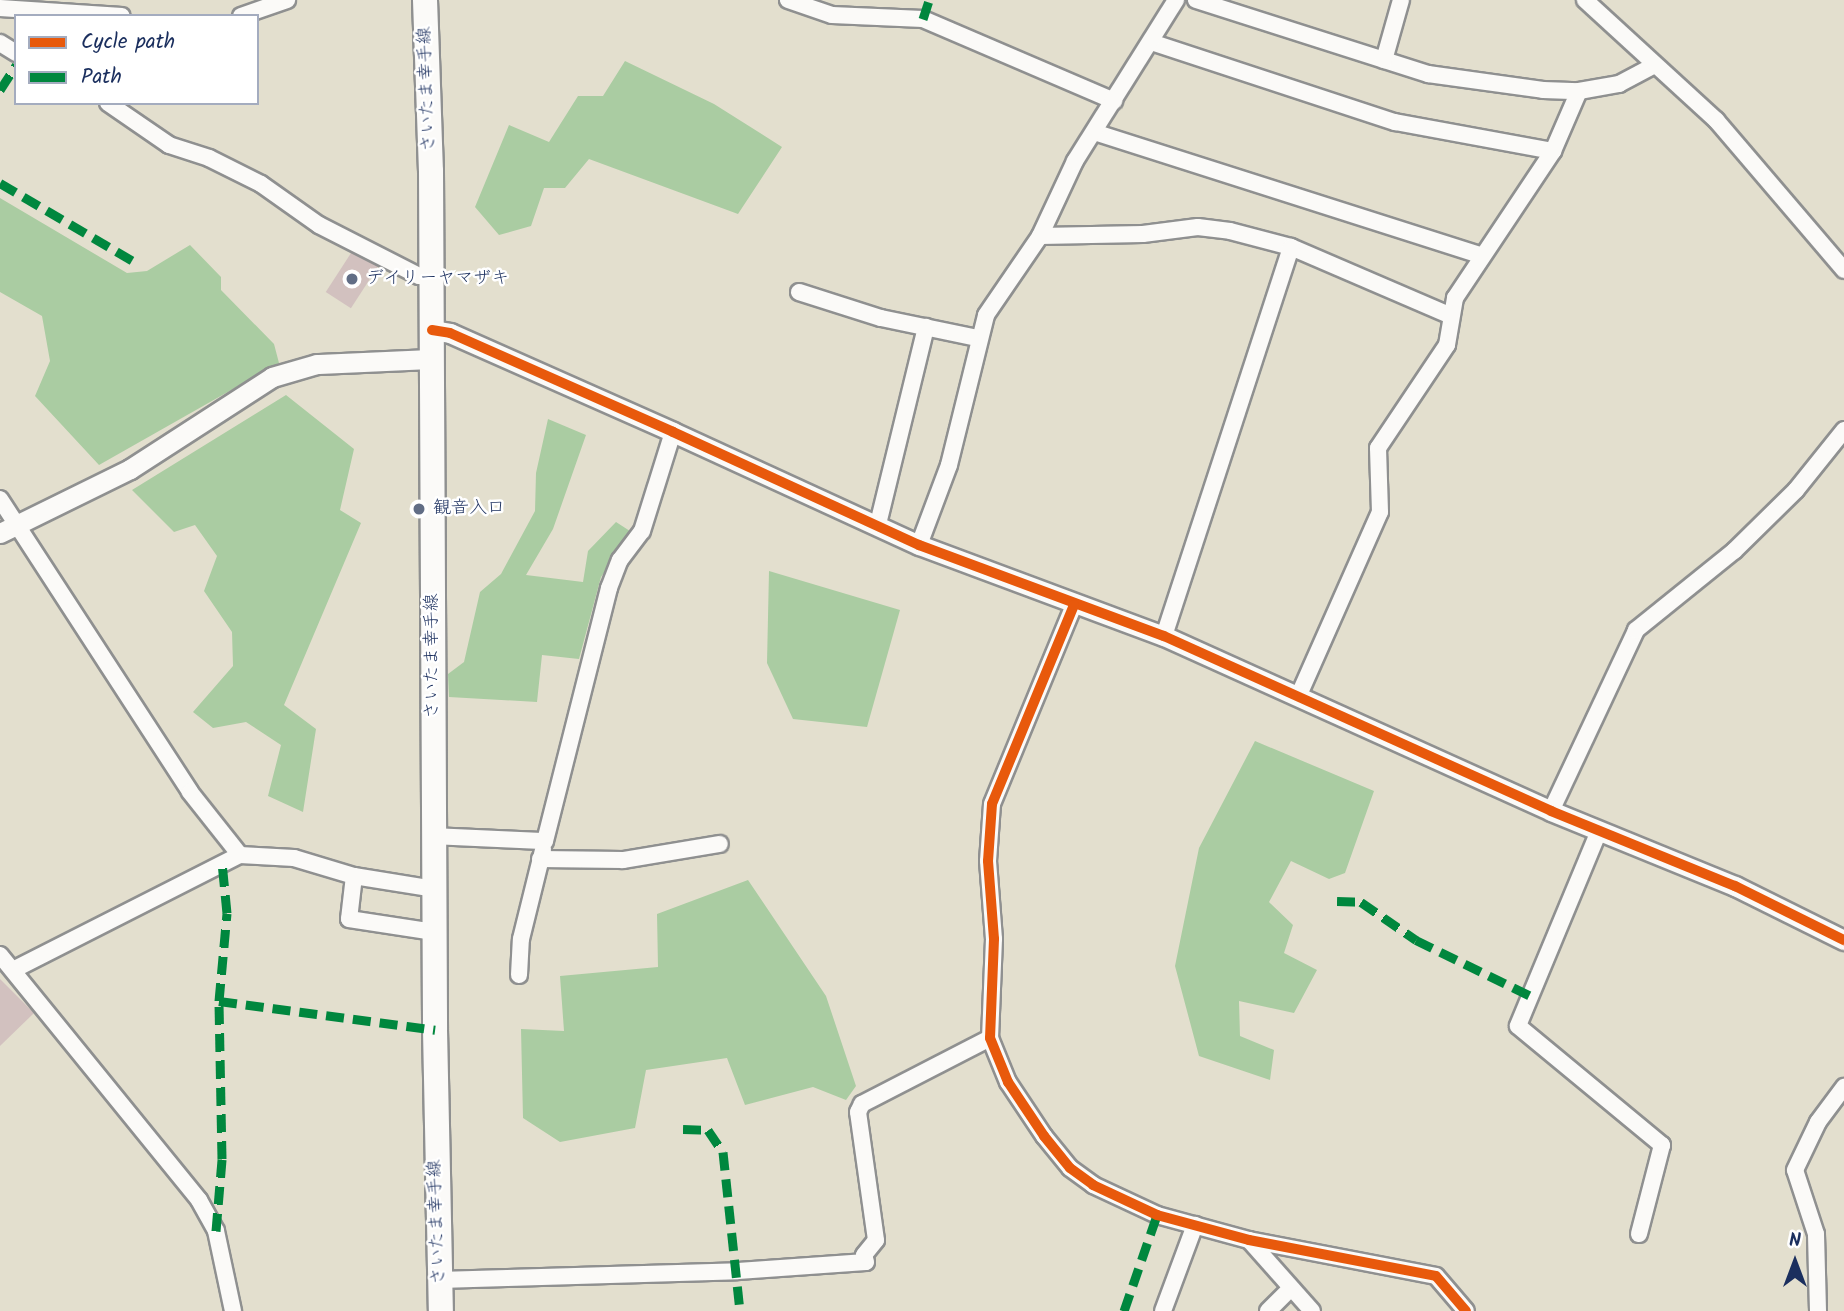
<!DOCTYPE html>
<html>
<head>
<meta charset="utf-8">
<style>
  body { margin:0 }
  #map { position:relative; width:1844px; height:1311px; overflow:hidden; background:#e3dfce; font-family:Kalam,"Klee One",sans-serif }
  div>[style] { position:absolute }
  .forest>* { inset:0; background:#aacca2 }
  .building>* { inset:0; background:#d2c1bf; transform-origin:0 0 }
  .roads { filter:drop-shadow(2px 0 #8f9090) drop-shadow(-2px 0 #8f9090) drop-shadow(0 2px #8f9090) drop-shadow(0 -2px #8f9090) }
  .minor>* { height:16px; margin:-8px; padding:0 8px; transform-origin:8px; border-radius:8px; background:#fbfaf8 }
  .tertiary>* { height:19px; margin:-9.5px; padding:0 9.5px; transform-origin:9.5px; border-radius:9.5px; background:#fbfaf8 }
  .primary>* { height:24px; margin:-12px; padding:0 12px; transform-origin:12px; border-radius:12px; background:#fbfaf8 }
  .quiet>* { height:9px; margin-top:-4.5px; transform-origin:0; background:repeating-linear-gradient(90deg,#00873e 0 18px,transparent 0 27px) }
  .cycleway>* { height:10px; margin:-5px; padding:0 5px; transform-origin:5px; border-radius:5px; background:#e8590c }
  .dots>* { width:19px; height:19px; translate:-50% -50%; box-sizing:border-box; border:4px solid #fff; border-radius:50% }
  span { translate:-50% -50%; white-space:nowrap; text-align:center; line-height:1.15; -webkit-text-stroke:5px #fff; paint-order:stroke }
  .street-label { font-size:18px; color:#1b2f5e }
  .poi-label { font-size:18px; color:#1b2f5e }
  .left { translate:0 -50%; text-align:left }
  .legend { position:absolute; left:14px; top:14px; width:245px; height:91px; box-sizing:border-box; background:#fff; border:2px solid #a4acbf; margin:0; padding:9px 12px; list-style:none; font-size:21px; color:#1b2f5e }
  .legend li { display:flex; align-items:center; gap:14px; height:35px }
  .legend b { width:35px; border:2px solid #a4acbf }
  .north { position:absolute; left:1760px; top:1227px; width:70px; height:70px; -webkit-text-stroke:5px #fff; paint-order:stroke; rotate:0deg; font-size:19px; font-weight:700; line-height:28px; text-align:center; color:#1b2f5e }
  .north::after { content:''; display:block; margin:auto; width:24px; height:32px; background:#1b2f5e; clip-path:polygon(50% 0,100% 100%,50% 72%,0 100%) }
</style>
</head>
<body>
<div id="map">
  <div class="forest">
    <div style="clip-path:polygon(625px 61px,714px 104px,782px 147px,738px 214px,589px 159px,565px 188px,544px 188px,531px 226px,499px 235px,475px 207px,509px 125px,549px 142px,578px 96px,603px 96px)"></div>
    <div style="clip-path:polygon(0 198px,127px 273px,147px 271px,190px 245px,221px 277px,221px 290px,274px 344px,279px 363px,99px 465px,35px 396px,50px 361px,42px 316px,0 292px)"></div>
    <div style="clip-path:polygon(286px 395px,354px 449px,340px 510px,361px 523px,284px 705px,316px 729px,303px 812px,268px 796px,281px 745px,246px 722px,213px 728px,193px 712px,233px 666px,232px 632px,204px 591px,217px 556px,195px 525px,174px 532px,132px 490px)"></div>
    <div style="clip-path:polygon(548px 419px,586px 435px,553px 529px,526px 575px,583px 582px,588px 551px,616px 522px,633px 533px,601px 577px,579px 659px,542px 655px,537px 702px,449px 697px,448px 674px,464px 662px,480px 592px,501px 574px,535px 511px,536px 473px)"></div>
    <div style="clip-path:polygon(769px 571px,900px 610px,867px 727px,793px 719px,767px 663px)"></div>
    <div style="clip-path:polygon(1255px 741px,1374px 791px,1345px 873px,1329px 879px,1291px 861px,1269px 902px,1293px 925px,1284px 953px,1317px 970px,1294px 1013px,1239px 1001px,1240px 1036px,1274px 1050px,1270px 1080px,1199px 1056px,1175px 966px,1199px 848px)"></div>
    <div style="clip-path:polygon(748px 880px,826px 996px,856px 1086px,846px 1100px,813px 1087px,745px 1105px,727px 1058px,646px 1070px,635px 1128px,560px 1142px,523px 1118px,521px 1029px,564px 1031px,560px 976px,658px 967px,657px 914px)"></div>
  </div>
  <div class="building">
    <div style="left:353px;top:250px;width:30px;height:50px;rotate:33deg"></div>
    <div style="clip-path:polygon(0 979px,34px 1013px,0 1046px)"></div>
  </div>
  <div class="roads">
    <div class="minor">
      <div style="left:788px;top:0;width:46px;rotate:18.8deg"></div>
      <div style="left:832px;top:15px;width:91px;rotate:2.5deg"></div>
      <div style="left:923px;top:19px;width:208px;rotate:23.2deg"></div>
      <div style="left:1196px;top:0;width:244px;rotate:17.7deg"></div>
      <div style="left:1428px;top:74px;width:116px;rotate:7.9deg"></div>
      <div style="left:1543px;top:90px;width:36px;rotate:2deg"></div>
      <div style="left:1579px;top:91px;width:41px;rotate:-9.9deg"></div>
      <div style="left:1619px;top:84px;width:40px;rotate:-28deg"></div>
      <div style="left:1585px;top:0;width:178px;rotate:42.5deg"></div>
      <div style="left:1716px;top:120px;width:197px;rotate:49.5deg"></div>
      <div style="left:0;top:8px;width:122px;rotate:3.8deg"></div>
      <div style="left:241px;top:16px;width:49px;rotate:-19.2deg"></div>
      <div style="left:1151px;top:42px;width:257px;rotate:18.2deg"></div>
      <div style="left:1395px;top:122px;width:161px;rotate:10.4deg"></div>
      <div style="left:0;top:43px;width:19px;rotate:32deg"></div>
      <div style="left:1384px;top:60px;width:62px;rotate:-74.2deg"></div>
      <div style="left:108px;top:103px;width:74px;rotate:34.5deg"></div>
      <div style="left:169px;top:145px;width:42px;rotate:18deg"></div>
      <div style="left:209px;top:158px;width:58px;rotate:26.6deg"></div>
      <div style="left:261px;top:184px;width:71px;rotate:35.3deg"></div>
      <div style="left:319px;top:225px;width:112px;rotate:27deg"></div>
      <div style="left:419px;top:276px;width:13px;rotate:4deg"></div>
      <div style="left:1094px;top:132px;width:407px;rotate:17.7deg"></div>
      <div style="left:1040px;top:236px;width:103px;rotate:-1.1deg"></div>
      <div style="left:1143px;top:234px;width:55px;rotate:-7.3deg"></div>
      <div style="left:1198px;top:227px;width:32px;rotate:7deg"></div>
      <div style="left:1230px;top:231px;width:63px;rotate:14.7deg"></div>
      <div style="left:1291px;top:247px;width:172px;rotate:23.3deg"></div>
      <div style="left:799px;top:292px;width:86px;rotate:17.6deg"></div>
      <div style="left:881px;top:318px;width:99px;rotate:11.7deg"></div>
      <div style="left:0;top:499px;width:349px;rotate:57deg"></div>
      <div style="left:190px;top:792px;width:80px;rotate:51.6deg"></div>
      <div style="left:878px;top:524px;width:203px;rotate:-76.3deg"></div>
      <div style="left:919px;top:545px;width:85px;rotate:-69.4deg"></div>
      <div style="left:949px;top:465px;width:154px;rotate:-76.1deg"></div>
      <div style="left:986px;top:315px;width:96px;rotate:-55.6deg"></div>
      <div style="left:1040px;top:236px;width:83px;rotate:-65deg"></div>
      <div style="left:1075px;top:161px;width:190px;rotate:-57.9deg"></div>
      <div style="left:1074px;top:605px;width:215px;rotate:112.4deg"></div>
      <div style="left:992px;top:804px;width:57px;rotate:94deg"></div>
      <div style="left:988px;top:861px;width:78px;rotate:85.6deg"></div>
      <div style="left:994px;top:939px;width:99px;rotate:92.3deg"></div>
      <div style="left:990px;top:1038px;width:48px;rotate:67.8deg"></div>
      <div style="left:1008px;top:1082px;width:65px;rotate:56.3deg"></div>
      <div style="left:1044px;top:1136px;width:41px;rotate:50.9deg"></div>
      <div style="left:1070px;top:1168px;width:29px;rotate:36deg"></div>
      <div style="left:1093px;top:1185px;width:71px;rotate:25.1deg"></div>
      <div style="left:1157px;top:1215px;width:95px;rotate:15.2deg"></div>
      <div style="left:1249px;top:1240px;width:190px;rotate:10.9deg"></div>
      <div style="left:1436px;top:1276px;width:46px;rotate:49.4deg"></div>
      <div style="left:1164px;top:636px;width:409px;rotate:-71.9deg"></div>
      <div style="left:1298px;top:697px;width:202px;rotate:-66.1deg"></div>
      <div style="left:1380px;top:512px;width:64px;rotate:-91.8deg"></div>
      <div style="left:1378px;top:448px;width:124px;rotate:-56.2deg"></div>
      <div style="left:1447px;top:345px;width:48px;rotate:-80.3deg"></div>
      <div style="left:1455px;top:298px;width:177px;rotate:-56.3deg"></div>
      <div style="left:1553px;top:151px;width:65px;rotate:-66.6deg"></div>
      <div style="left:1551px;top:811px;width:200px;rotate:-64.8deg"></div>
      <div style="left:1636px;top:630px;width:126px;rotate:-38.9deg"></div>
      <div style="left:1734px;top:551px;width:87px;rotate:-44.5deg"></div>
      <div style="left:1796px;top:490px;width:77px;rotate:-51.3deg"></div>
      <div style="left:1599px;top:831px;width:211px;rotate:112.6deg"></div>
      <div style="left:1518px;top:1026px;width:187px;rotate:39.6deg"></div>
      <div style="left:1662px;top:1145px;width:92px;rotate:104.5deg"></div>
      <div style="left:434px;top:836px;width:111px;rotate:2.6deg"></div>
      <div style="left:545px;top:841px;width:261px;rotate:-75.8deg"></div>
      <div style="left:609px;top:588px;width:30px;rotate:-69deg"></div>
      <div style="left:620px;top:560px;width:36px;rotate:-53deg"></div>
      <div style="left:642px;top:531px;width:104px;rotate:-72.6deg"></div>
      <div style="left:540px;top:859px;width:83px;rotate:0.7deg"></div>
      <div style="left:623px;top:860px;width:98px;rotate:-9.4deg"></div>
      <div style="left:354px;top:876px;width:43px;rotate:96.6deg"></div>
      <div style="left:349px;top:919px;width:86px;rotate:8.7deg"></div>
      <div style="left:0;top:955px;width:316px;rotate:50.9deg"></div>
      <div style="left:199px;top:1200px;width:35px;rotate:61deg"></div>
      <div style="left:216px;top:1231px;width:82px;rotate:78deg"></div>
      <div style="left:15px;top:969px;width:252px;rotate:-26.9deg"></div>
      <div style="left:240px;top:855px;width:54px;rotate:3.2deg"></div>
      <div style="left:294px;top:858px;width:63px;rotate:16.7deg"></div>
      <div style="left:354px;top:876px;width:81px;rotate:9.2deg"></div>
      <div style="left:519px;top:975px;width:36px;rotate:-87deg"></div>
      <div style="left:521px;top:939px;width:92px;rotate:-76.1deg"></div>
      <div style="left:1249px;top:1240px;width:95px;rotate:48.4deg"></div>
      <div style="left:439px;top:1280px;width:299px;rotate:-1.7deg"></div>
      <div style="left:738px;top:1271px;width:128px;rotate:-4deg"></div>
      <div style="left:866px;top:1262px;width:7px;rotate:-106deg"></div>
      <div style="left:864px;top:1255px;width:19px;rotate:-51deg"></div>
      <div style="left:876px;top:1240px;width:129px;rotate:-98deg"></div>
      <div style="left:858px;top:1112px;width:9px;rotate:-63deg"></div>
      <div style="left:862px;top:1104px;width:144px;rotate:-27.3deg"></div>
      <div style="left:1163px;top:1311px;width:92px;rotate:-69.6deg"></div>
      <div style="left:1268px;top:1311px;width:31px;rotate:-45deg"></div>
      <div style="left:1818px;top:1311px;width:77px;rotate:-91.5deg"></div>
      <div style="left:1816px;top:1234px;width:67px;rotate:-108.2deg"></div>
      <div style="left:1795px;top:1170px;width:53px;rotate:-64.4deg"></div>
      <div style="left:1818px;top:1122px;width:44px;rotate:-53.4deg"></div>
    </div>
    <div class="tertiary">
      <div style="left:432px;top:330px;width:18px;rotate:9deg"></div>
      <div style="left:450px;top:333px;width:244px;rotate:23.9deg"></div>
      <div style="left:673px;top:432px;width:271px;rotate:24.7deg"></div>
      <div style="left:919px;top:545px;width:261px;rotate:20.4deg"></div>
      <div style="left:1164px;top:636px;width:425px;rotate:24.3deg"></div>
      <div style="left:1551px;top:811px;width:199px;rotate:22.2deg"></div>
      <div style="left:1735px;top:886px;width:122px;rotate:26.4deg"></div>
      <div style="left:0;top:533px;width:145px;rotate:-26.2deg"></div>
      <div style="left:130px;top:469px;width:169px;rotate:-32.9deg"></div>
      <div style="left:272px;top:377px;width:47px;rotate:-16.1deg"></div>
      <div style="left:317px;top:364px;width:115px;rotate:-2.5deg"></div>
    </div>
    <div class="primary">
      <div style="left:425px;top:0;width:171px;rotate:88deg"></div>
      <div style="left:431px;top:171px;width:859px;rotate:89.73deg"></div>
      <div style="left:435px;top:1030px;width:281px;rotate:88.8deg"></div>
    </div>
  </div>
  <div class="quiet">
    <div style="left:923px;top:19px;width:20px;rotate:-72deg"></div>
    <div style="left:0;top:90px;width:30px;rotate:-57deg"></div>
    <div style="left:0;top:183px;width:160px;rotate:30.4deg"></div>
    <div style="left:1337px;top:901px;width:24px;rotate:2deg"></div>
    <div style="left:1361px;top:902px;width:67px;rotate:34.6deg"></div>
    <div style="left:1416px;top:940px;width:128px;rotate:26deg"></div>
    <div style="left:219px;top:1001px;width:218px;rotate:7.6deg"></div>
    <div style="left:683px;top:1129px;width:25px;rotate:2deg"></div>
    <div style="left:708px;top:1130px;width:27px;rotate:56deg"></div>
    <div style="left:723px;top:1152px;width:160px;rotate:83.9deg"></div>
    <div style="left:216px;top:1231px;width:72px;rotate:-85.2deg"></div>
    <div style="left:222px;top:1159px;width:158px;rotate:-91.1deg"></div>
    <div style="left:219px;top:1001px;width:88px;rotate:-84.8deg"></div>
    <div style="left:227px;top:913px;width:51px;rotate:-95.6deg"></div>
    <div style="left:1124px;top:1311px;width:102px;rotate:-71deg"></div>
  </div>
  <div class="cycleway">
    <div style="left:432px;top:330px;width:18px;rotate:9deg"></div>
    <div style="left:450px;top:333px;width:244px;rotate:23.9deg"></div>
    <div style="left:673px;top:432px;width:271px;rotate:24.7deg"></div>
    <div style="left:919px;top:545px;width:261px;rotate:20.4deg"></div>
    <div style="left:1164px;top:636px;width:425px;rotate:24.3deg"></div>
    <div style="left:1551px;top:811px;width:199px;rotate:22.2deg"></div>
    <div style="left:1735px;top:886px;width:122px;rotate:26.4deg"></div>
    <div style="left:1074px;top:605px;width:215px;rotate:112.4deg"></div>
    <div style="left:992px;top:804px;width:57px;rotate:94deg"></div>
    <div style="left:988px;top:861px;width:78px;rotate:85.6deg"></div>
    <div style="left:994px;top:939px;width:99px;rotate:92.3deg"></div>
    <div style="left:990px;top:1038px;width:48px;rotate:67.8deg"></div>
    <div style="left:1008px;top:1082px;width:65px;rotate:56.3deg"></div>
    <div style="left:1044px;top:1136px;width:41px;rotate:50.9deg"></div>
    <div style="left:1070px;top:1168px;width:29px;rotate:36deg"></div>
    <div style="left:1093px;top:1185px;width:71px;rotate:25.1deg"></div>
    <div style="left:1157px;top:1215px;width:95px;rotate:15.2deg"></div>
    <div style="left:1249px;top:1240px;width:190px;rotate:10.9deg"></div>
    <div style="left:1436px;top:1276px;width:46px;rotate:49.4deg"></div>
  </div>
  <div class="dots">
    <div style="left:352px;top:279px;background:#616d85"></div>
    <div style="left:419px;top:509px;background:#616d85"></div>
  </div>
  <div class="street-label">
    <span style="left:428px;top:89px;rotate:-92deg">さいたま幸手線</span>
    <span style="left:433px;top:656px;rotate:-90deg">さいたま幸手線</span>
    <span style="left:438px;top:1222px;rotate:-92deg">さいたま幸手線</span>
  </div>
  <div class="poi-label">
    <span class="left" style="left:366px;top:279px">デイリーヤマザキ</span>
    <span class="left" style="left:433px;top:509px">観音入口</span>
  </div>
  <ul class="legend">
  <li><b style="height:9px;background:#e8590c"></b>Cycle path</li>
  <li><b style="height:9px;background:#00873e"></b>Path</li>
  </ul>
  <div class="north">N</div>
</div>
</body>
</html>
